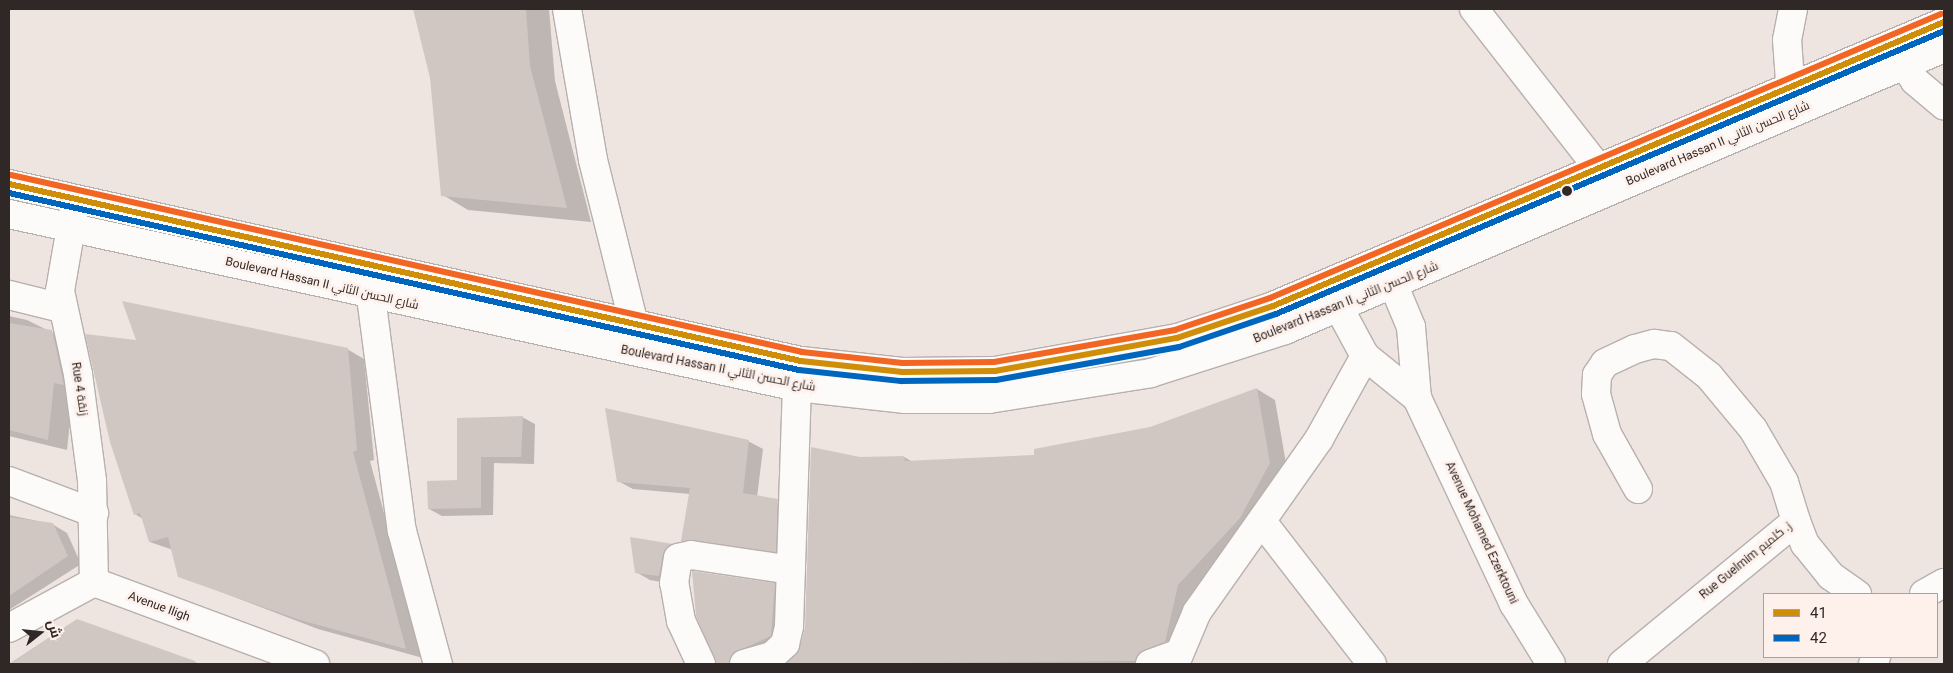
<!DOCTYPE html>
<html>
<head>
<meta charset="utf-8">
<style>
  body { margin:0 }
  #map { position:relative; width:1953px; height:673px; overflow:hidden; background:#eee4e0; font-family:Roboto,Cairo,sans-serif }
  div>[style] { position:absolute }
  .shadow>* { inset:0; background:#0003 }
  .building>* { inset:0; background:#d1c7c2 }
  .roads { filter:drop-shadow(1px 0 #b8b0ad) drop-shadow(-1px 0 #b8b0ad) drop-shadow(0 1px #b8b0ad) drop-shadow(0 -1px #b8b0ad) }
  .minor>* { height:28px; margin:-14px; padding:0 14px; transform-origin:14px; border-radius:14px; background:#fcfbfa }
  .major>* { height:28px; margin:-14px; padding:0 14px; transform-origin:14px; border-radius:14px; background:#fcfbfa }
  .bus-1>* { height:6px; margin:-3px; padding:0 3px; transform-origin:3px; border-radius:3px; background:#cf8d08 }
  .bus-2>* { height:6px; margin:-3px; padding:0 3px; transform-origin:3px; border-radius:3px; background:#0065bd }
  .bus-3>* { height:6px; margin:-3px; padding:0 3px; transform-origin:3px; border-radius:3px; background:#f26522 }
  .dots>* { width:14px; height:14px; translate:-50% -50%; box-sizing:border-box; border:2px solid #fef0ea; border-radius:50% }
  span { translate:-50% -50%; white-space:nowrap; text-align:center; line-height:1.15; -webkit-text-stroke:5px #fef0ea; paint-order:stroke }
  .street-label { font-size:12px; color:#2f2826 }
  .frame { position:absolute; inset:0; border:10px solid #2f2826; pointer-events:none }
  .legend { position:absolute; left:1763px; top:593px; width:175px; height:65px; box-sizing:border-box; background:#fef0ea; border:1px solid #aba09c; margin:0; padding:6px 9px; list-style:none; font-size:15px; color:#2f2826 }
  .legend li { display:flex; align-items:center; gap:10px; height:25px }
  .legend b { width:25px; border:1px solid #aba09c }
  .north { position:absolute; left:15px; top:608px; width:50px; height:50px; -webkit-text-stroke:4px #fef0ea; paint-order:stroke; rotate:74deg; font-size:14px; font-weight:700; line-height:20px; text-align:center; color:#2f2826 }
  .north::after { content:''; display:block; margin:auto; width:18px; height:22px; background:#2f2826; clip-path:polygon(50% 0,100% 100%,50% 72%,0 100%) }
</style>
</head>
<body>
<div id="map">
  <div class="shadow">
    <div style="clip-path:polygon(414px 9px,549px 9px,555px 81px,591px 222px,468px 210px,443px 195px,432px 78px)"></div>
    <div style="clip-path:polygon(9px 316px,27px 320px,71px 342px,73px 393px,67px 450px,9px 436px)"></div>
    <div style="clip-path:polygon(137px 341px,347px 349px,364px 359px,374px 460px,370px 461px,423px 658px,318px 629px,179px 576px,173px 550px,150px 542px,143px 519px,135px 514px)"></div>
    <div style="clip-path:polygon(1257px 389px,1275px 400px,1288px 475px,1157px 664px,787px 664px,797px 656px,860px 458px,904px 457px,913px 462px,1036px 457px,1150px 429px)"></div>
    <div style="clip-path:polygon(522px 417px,535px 424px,534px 464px,494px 463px,493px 515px,442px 516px,429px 509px,458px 481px,458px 419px)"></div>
    <div style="clip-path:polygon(748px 441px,763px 449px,757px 497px,791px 508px,790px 559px,696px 549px,682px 541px,690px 494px,633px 489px,618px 481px)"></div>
    <div style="clip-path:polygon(9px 515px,52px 524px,67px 533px,81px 564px,9px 610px)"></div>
    <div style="clip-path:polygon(631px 538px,673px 545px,686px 552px,673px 584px,650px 580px,636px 572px)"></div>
    <div style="clip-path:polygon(774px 585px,793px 595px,789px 646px,751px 664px,716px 664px)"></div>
    <div style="clip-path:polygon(77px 620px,200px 664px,9px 664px)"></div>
  </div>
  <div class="building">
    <div style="clip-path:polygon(413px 9px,526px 9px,530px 66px,567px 208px,441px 196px,430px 78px)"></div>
    <div style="clip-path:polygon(122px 301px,348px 348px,357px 450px,353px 452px,406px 649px,300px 620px,178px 577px,168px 537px,149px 542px,140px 513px,134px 515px,110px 442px,85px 334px,136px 340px)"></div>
    <div style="clip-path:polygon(9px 323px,52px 330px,64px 385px,54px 383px,48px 440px,9px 430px)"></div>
    <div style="clip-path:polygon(1257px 388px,1270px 463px,1240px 518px,1178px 585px,1165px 642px,1144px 650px,1135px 661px,786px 664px,800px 648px,805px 627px,811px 447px,860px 457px,904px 456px,905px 461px,1034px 455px,1034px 449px,1150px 427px)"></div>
    <div style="clip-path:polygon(605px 408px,749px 440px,743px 493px,778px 499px,776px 552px,681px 541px,690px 488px,617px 482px)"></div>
    <div style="clip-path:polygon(523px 416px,521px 457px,481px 457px,481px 508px,428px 509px,427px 481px,457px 480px,457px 418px)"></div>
    <div style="clip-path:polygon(9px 517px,53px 523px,68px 556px,9px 596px)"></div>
    <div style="clip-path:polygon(630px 537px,673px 544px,663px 555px,659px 576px,635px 573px)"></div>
    <div style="clip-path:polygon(692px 571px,775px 583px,771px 636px,733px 653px,729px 664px,716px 664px,696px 616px)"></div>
    <div style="clip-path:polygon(77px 619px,195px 661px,194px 664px,9px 664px)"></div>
  </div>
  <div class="roads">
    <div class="minor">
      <div style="left:567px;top:9px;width:153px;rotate:80.2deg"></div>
      <div style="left:593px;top:160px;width:170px;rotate:76deg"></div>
      <div style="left:1474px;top:9px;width:226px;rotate:52deg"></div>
      <div style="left:1891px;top:45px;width:43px;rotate:56.3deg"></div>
      <div style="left:1915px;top:81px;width:38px;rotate:40deg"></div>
      <div style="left:1792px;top:109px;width:69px;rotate:-94.1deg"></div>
      <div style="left:1787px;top:40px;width:32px;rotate:-79deg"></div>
      <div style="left:75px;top:204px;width:88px;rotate:99.8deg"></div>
      <div style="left:60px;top:291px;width:85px;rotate:77.8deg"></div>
      <div style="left:78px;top:374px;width:108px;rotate:82.5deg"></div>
      <div style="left:92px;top:481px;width:101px;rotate:88.9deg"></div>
      <div style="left:1384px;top:262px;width:70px;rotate:67.4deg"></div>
      <div style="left:1411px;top:327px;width:71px;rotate:85.2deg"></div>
      <div style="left:1417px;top:398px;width:228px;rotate:64.8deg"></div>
      <div style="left:1514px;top:604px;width:70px;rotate:58.3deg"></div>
      <div style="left:372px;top:270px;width:27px;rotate:92deg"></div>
      <div style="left:371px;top:297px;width:236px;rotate:82.5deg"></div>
      <div style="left:402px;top:531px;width:138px;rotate:74.9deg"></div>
      <div style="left:1335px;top:284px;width:24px;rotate:81deg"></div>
      <div style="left:1339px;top:308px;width:55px;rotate:61.6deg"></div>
      <div style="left:1365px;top:356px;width:67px;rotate:38.9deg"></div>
      <div style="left:9px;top:295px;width:54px;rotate:14deg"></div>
      <div style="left:9px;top:481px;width:91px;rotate:20.6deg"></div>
      <div style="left:1638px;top:489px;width:63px;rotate:-119.4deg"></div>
      <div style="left:1607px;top:434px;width:41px;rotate:-105.4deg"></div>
      <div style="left:1596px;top:394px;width:19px;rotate:-87deg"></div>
      <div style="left:1597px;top:375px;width:14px;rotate:-56deg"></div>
      <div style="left:1605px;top:363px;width:33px;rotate:-25deg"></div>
      <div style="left:1635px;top:349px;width:20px;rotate:-15deg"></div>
      <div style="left:1654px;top:344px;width:17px;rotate:7deg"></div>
      <div style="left:1671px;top:346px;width:48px;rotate:38.3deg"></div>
      <div style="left:1709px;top:376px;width:69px;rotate:50.3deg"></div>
      <div style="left:1753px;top:429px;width:61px;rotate:59.7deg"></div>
      <div style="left:1784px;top:482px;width:41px;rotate:72.9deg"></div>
      <div style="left:1263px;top:523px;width:178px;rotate:52.3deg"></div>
      <div style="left:1924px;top:594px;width:23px;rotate:-29deg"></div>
      <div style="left:9px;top:628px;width:97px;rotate:-28.4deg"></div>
      <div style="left:94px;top:582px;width:236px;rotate:20.4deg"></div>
      <div style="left:701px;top:664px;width:47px;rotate:-114.9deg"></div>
      <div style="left:681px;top:621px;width:39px;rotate:-100deg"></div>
      <div style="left:674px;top:583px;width:25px;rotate:-81deg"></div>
      <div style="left:678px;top:558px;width:13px;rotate:-13deg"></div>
      <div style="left:691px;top:555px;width:101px;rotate:8.5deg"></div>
      <div style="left:744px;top:664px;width:29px;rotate:-16deg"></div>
      <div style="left:772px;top:656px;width:18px;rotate:-43deg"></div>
      <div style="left:785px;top:644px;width:18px;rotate:-77deg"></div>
      <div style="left:789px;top:626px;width:239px;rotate:-88.1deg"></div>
      <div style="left:1150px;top:664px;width:30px;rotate:-20deg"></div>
      <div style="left:1175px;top:664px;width:56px;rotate:-67.1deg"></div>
      <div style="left:1197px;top:612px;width:212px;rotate:-54.8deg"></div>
      <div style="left:1319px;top:439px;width:95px;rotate:-61deg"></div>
      <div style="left:1622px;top:664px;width:225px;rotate:-39.4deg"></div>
      <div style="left:1796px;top:521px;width:25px;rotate:69deg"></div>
      <div style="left:1805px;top:544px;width:41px;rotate:50.9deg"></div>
      <div style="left:1831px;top:576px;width:32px;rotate:35deg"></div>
      <div style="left:1873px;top:664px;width:8px;rotate:-67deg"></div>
    </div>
    <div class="major">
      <div style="left:9px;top:184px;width:812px;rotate:12.6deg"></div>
      <div style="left:801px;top:361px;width:102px;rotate:6.2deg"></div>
      <div style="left:902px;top:372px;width:93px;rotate:-0.6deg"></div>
      <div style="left:995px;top:371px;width:185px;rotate:-10.3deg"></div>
      <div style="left:1177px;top:338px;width:101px;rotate:-18.4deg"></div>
      <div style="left:1273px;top:306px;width:729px;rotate:-22.94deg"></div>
      <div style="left:9px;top:214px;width:807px;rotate:12.38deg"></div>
      <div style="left:797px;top:387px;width:109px;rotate:6.3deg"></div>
      <div style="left:905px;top:399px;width:84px"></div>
      <div style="left:989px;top:399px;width:164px;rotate:-9.1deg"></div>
      <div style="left:1151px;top:373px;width:141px;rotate:-17.8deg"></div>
      <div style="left:1285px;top:330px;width:717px;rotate:-23.17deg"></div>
    </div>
  </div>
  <div class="bus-1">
    <div style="left:9px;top:184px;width:812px;rotate:12.6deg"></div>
    <div style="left:801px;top:361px;width:102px;rotate:6.2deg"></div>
    <div style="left:902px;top:372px;width:93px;rotate:-0.6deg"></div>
    <div style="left:995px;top:371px;width:185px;rotate:-10.3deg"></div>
    <div style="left:1177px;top:338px;width:101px;rotate:-18.4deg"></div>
    <div style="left:1273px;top:306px;width:729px;rotate:-22.94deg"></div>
  </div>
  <div class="bus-2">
    <div style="left:9px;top:193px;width:810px;rotate:12.63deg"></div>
    <div style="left:799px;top:370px;width:103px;rotate:6.2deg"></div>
    <div style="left:901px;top:381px;width:95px;rotate:-0.6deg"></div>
    <div style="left:996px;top:380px;width:186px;rotate:-10.2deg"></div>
    <div style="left:1179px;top:347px;width:102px;rotate:-18.8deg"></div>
    <div style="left:1276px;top:314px;width:725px;rotate:-22.96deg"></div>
  </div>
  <div class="bus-3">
    <div style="left:11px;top:175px;width:811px;rotate:12.61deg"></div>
    <div style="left:802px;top:352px;width:101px;rotate:6.3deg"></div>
    <div style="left:902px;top:363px;width:92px;rotate:-0.6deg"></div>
    <div style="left:994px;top:362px;width:184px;rotate:-10deg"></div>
    <div style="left:1175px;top:330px;width:100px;rotate:-18.6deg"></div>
    <div style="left:1270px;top:298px;width:729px;rotate:-22.94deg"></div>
  </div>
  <div class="dots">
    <div style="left:1567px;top:191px;background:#2f2826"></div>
  </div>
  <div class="street-label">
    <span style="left:1718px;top:144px;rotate:-23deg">Boulevard Hassan II شارع الحسن الثاني</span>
    <span style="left:322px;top:284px;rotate:13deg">Boulevard Hassan II شارع الحسن الثاني</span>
    <span style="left:1346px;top:303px;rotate:-22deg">Boulevard Hassan II شارع الحسن الثاني</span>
    <span style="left:718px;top:369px;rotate:11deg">Boulevard Hassan II شارع الحسن الثاني</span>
    <span style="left:79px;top:389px;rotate:81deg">Rue 4 زنقة</span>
    <span style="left:1481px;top:533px;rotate:65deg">Avenue Mohamed Ezerktouni</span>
    <span style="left:1746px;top:561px;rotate:-39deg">Rue Guelmim ز. كلميم</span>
    <span style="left:159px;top:607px;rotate:20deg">Avenue Iligh</span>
  </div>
  <div class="frame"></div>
  <ul class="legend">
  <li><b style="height:6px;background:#cf8d08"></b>41</li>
  <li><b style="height:6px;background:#0065bd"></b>42</li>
  </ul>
  <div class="north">ش</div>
</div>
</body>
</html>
